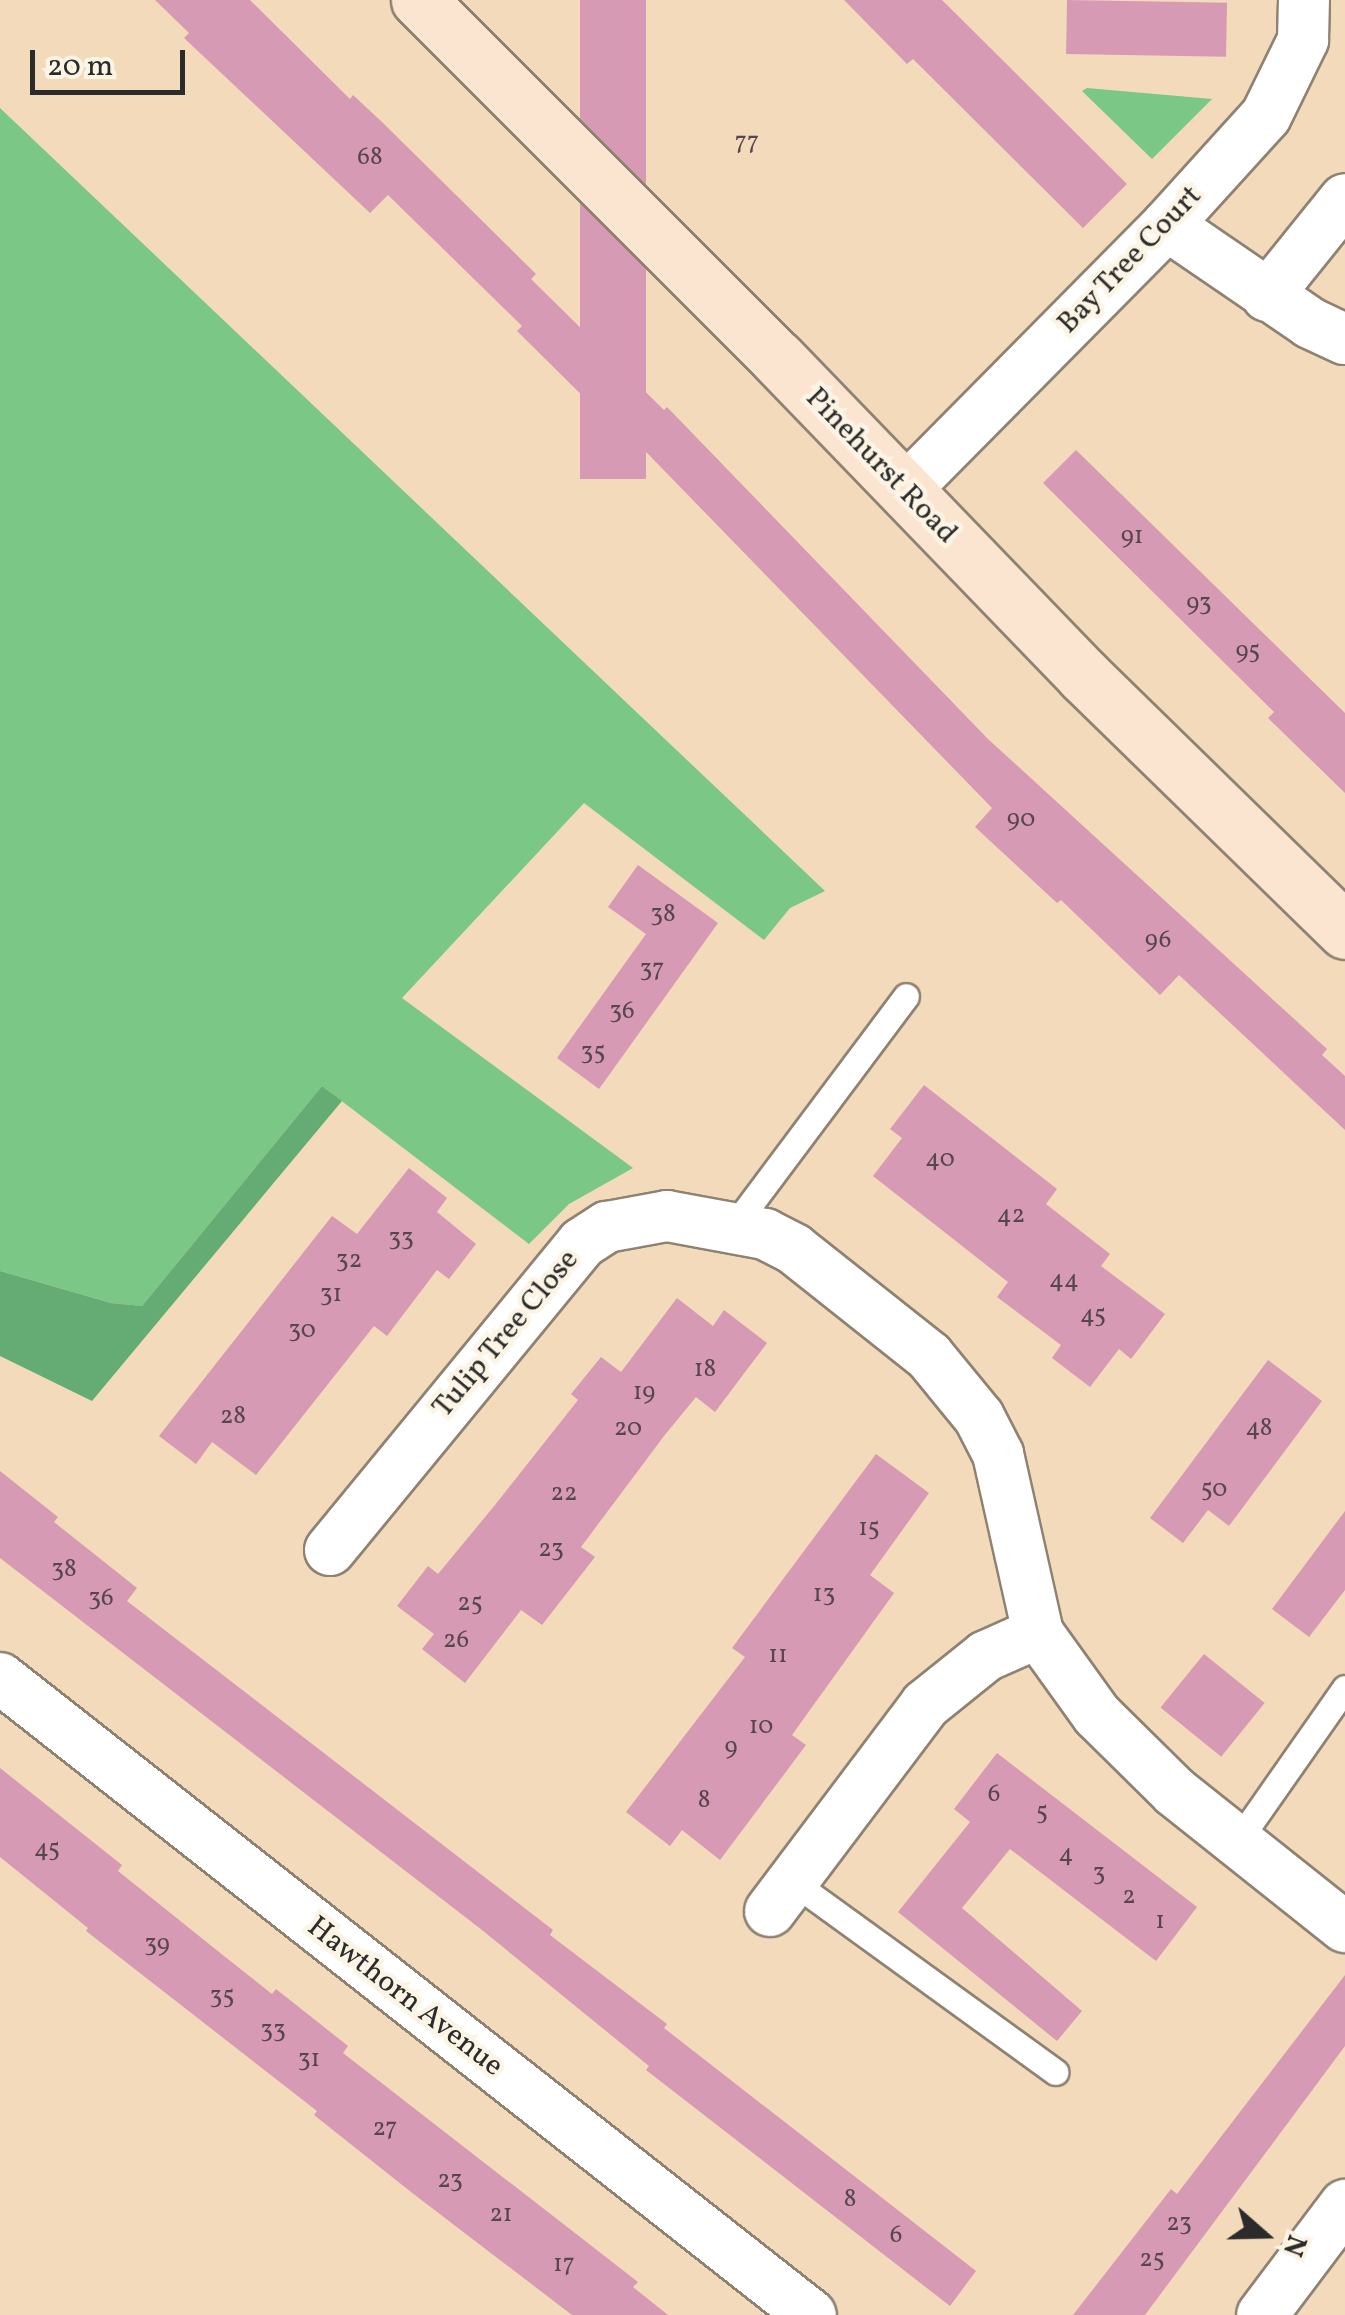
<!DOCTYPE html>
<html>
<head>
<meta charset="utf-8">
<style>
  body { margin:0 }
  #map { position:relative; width:1345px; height:2315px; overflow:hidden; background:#f2dabb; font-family:Vollkorn,serif }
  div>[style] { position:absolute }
  .green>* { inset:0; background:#7bc786 }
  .forest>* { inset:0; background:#64ac73 }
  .building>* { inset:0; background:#d79ab4; transform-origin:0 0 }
  .roads { filter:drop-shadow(2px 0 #8e8273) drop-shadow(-2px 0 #8e8273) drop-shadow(0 2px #8e8273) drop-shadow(0 -2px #8e8273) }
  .lane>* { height:25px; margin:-12.5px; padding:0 12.5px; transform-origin:12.5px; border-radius:12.5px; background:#fff }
  .street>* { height:50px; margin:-25px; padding:0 25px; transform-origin:25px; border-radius:25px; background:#fff }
  .secondary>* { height:55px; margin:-27.5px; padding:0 27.5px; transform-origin:27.5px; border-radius:27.5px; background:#fce5d0 }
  span { translate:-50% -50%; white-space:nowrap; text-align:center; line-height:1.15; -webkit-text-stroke:9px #fcf5e5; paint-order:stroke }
  .number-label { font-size:25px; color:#56474d }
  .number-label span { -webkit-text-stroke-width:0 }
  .street-label { font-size:30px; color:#2b2b2b }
  .north { position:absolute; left:1215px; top:2185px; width:100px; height:100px; -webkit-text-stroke:8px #fcf5e5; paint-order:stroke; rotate:110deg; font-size:28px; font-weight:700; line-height:40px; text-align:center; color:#2b2b2b }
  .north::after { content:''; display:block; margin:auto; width:35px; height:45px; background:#2b2b2b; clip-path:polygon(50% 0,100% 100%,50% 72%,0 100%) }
  .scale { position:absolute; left:30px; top:50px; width:155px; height:45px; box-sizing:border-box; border:5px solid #2b2b2b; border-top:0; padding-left:12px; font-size:30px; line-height:35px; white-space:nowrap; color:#2b2b2b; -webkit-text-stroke:8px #fcf5e5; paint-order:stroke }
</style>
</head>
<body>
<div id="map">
  <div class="green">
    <div style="clip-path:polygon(1087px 88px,1212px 99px,1152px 159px,1082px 91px)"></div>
    <div style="clip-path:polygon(0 108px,825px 891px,790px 908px,764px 940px,584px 803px,402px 998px,633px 1168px,569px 1204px,529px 1244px,322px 1086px,142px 1306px,111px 1303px,0 1271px)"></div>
  </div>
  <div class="forest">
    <div style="clip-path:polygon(322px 1086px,342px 1101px,92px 1401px,0 1356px,0 1271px,111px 1303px,142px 1306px)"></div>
  </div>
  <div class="building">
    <div style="clip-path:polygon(155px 0,250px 0,350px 99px,353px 95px,382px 122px,536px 274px,531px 279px,664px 410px,667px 407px,988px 739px,1327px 1049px,1322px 1055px,1345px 1076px,1345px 1130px,1179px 975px,1160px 995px,1061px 900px,1057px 903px,975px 827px,992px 808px,618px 423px,614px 427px,517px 331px,522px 326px,388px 195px,370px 213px,184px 38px,189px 33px)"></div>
    <div style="left:580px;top:0;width:66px;height:479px"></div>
    <div style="clip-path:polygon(844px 0,942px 0,1127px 184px,1083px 228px,913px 59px,907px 64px)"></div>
    <div style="left:1067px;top:0;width:160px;height:54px;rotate:1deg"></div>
    <div style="clip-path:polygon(1076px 450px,1345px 713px,1345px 793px,1268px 718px,1274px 712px,1043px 483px)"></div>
    <div style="clip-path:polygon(638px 865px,718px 923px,599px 1089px,557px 1058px,646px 934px,608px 907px)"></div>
    <div style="clip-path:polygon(924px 1085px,1057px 1189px,1046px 1204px,1110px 1254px,1101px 1266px,1165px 1314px,1131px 1359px,1119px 1349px,1090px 1387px,1052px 1358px,1061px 1345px,997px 1297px,1008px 1282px,873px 1176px,902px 1138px,890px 1129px)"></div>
    <div style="clip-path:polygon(409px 1168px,447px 1198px,437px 1212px,476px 1244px,449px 1279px,437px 1270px,387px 1336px,374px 1326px,256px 1475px,212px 1442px,196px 1464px,159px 1436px,332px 1216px,357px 1234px)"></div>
    <div style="clip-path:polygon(677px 1298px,713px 1326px,724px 1310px,767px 1343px,715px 1412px,696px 1397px,664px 1436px,581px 1547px,595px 1557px,542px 1625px,521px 1610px,465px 1683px,422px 1649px,434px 1634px,397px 1606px,428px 1566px,438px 1574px,495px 1505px,578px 1400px,571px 1394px,601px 1357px,621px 1372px)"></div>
    <div style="clip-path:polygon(1268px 1360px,1322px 1401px,1229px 1526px,1208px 1510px,1183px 1543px,1150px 1518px)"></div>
    <div style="clip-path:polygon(876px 1454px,929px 1493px,870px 1575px,894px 1593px,792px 1735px,806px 1745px,720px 1860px,682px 1830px,670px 1846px,626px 1812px,745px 1657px,732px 1648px)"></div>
    <div style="clip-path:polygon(0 1471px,58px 1517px,54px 1522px,137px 1588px,127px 1601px,509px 1896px,553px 1930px,550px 1935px,667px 2024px,664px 2028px,976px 2271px,950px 2306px,646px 2070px,649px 2066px,482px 1930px,0 1558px)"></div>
    <div style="clip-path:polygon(1345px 1511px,1345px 1590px,1309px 1637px,1272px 1609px)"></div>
    <div style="left:1204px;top:1654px;width:78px;height:69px;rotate:39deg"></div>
    <div style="clip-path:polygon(997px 1753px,1197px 1907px,1156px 1961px,1010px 1849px,962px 1908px,1082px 2011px,1057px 2041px,898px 1912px,970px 1822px,954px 1809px)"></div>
    <div style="clip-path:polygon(0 1768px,122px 1865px,118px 1871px,224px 1956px,272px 1994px,276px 1989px,348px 2046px,343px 2053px,638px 2282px,633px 2287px,668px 2315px,572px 2315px,411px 2192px,314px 2115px,317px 2111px,86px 1931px,88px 1928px,0 1857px)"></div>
    <div style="clip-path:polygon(1345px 1975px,1345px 2046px,1145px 2315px,1073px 2315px,1171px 2189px,1177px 2194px)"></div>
  </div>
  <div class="roads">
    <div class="lane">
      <div style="left:734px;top:1226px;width:287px;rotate:-53.2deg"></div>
      <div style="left:1237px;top:1842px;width:188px;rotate:-55deg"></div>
      <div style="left:793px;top:1882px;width:324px;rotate:35.9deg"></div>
    </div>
    <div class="street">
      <div style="left:1167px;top:225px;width:173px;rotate:34.4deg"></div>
      <div style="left:1310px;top:323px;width:38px;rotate:25deg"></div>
      <div style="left:1267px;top:296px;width:124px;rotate:-51.2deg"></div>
      <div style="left:904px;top:491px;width:374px;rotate:-45.3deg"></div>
      <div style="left:1167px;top:225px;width:147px;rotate:-47.8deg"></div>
      <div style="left:1266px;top:116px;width:85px;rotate:-64deg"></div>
      <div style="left:1303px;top:40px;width:40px;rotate:-88.6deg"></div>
      <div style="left:330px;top:1550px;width:397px;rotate:-50.6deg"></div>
      <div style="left:582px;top:1243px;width:30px;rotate:-33deg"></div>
      <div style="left:607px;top:1227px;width:61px;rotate:-10.4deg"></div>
      <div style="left:667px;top:1216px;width:100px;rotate:10.4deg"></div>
      <div style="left:765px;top:1234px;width:33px;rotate:27deg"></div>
      <div style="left:794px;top:1249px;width:172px;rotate:38.4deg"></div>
      <div style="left:929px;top:1356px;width:79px;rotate:50.7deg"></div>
      <div style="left:979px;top:1417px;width:42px;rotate:62.8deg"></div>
      <div style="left:998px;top:1454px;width:183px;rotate:77.4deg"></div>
      <div style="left:1038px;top:1633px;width:101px;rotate:54.3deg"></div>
      <div style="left:1097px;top:1715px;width:110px;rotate:44.6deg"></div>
      <div style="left:1175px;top:1792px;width:217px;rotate:38.5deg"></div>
      <div style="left:0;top:1678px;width:1031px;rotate:38.15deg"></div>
      <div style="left:770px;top:1911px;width:258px;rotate:-53deg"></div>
      <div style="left:925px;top:1705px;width:78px;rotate:-38.8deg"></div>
      <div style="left:986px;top:1656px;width:57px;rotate:-23.9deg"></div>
      <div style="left:1262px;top:2315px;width:138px;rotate:-53deg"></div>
    </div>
    <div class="secondary">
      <div style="left:419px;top:0;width:508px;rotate:45deg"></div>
      <div style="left:778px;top:359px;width:441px;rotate:46deg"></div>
      <div style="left:1084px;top:676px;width:365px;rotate:44.3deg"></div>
    </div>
  </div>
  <div class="number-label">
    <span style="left:747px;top:143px">77</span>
    <span style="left:370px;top:158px">68</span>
    <span style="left:1132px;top:537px">91</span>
    <span style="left:1199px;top:604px">93</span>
    <span style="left:1248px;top:652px">95</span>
    <span style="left:1021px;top:820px">90</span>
    <span style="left:663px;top:915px">38</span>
    <span style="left:1158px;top:941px">96</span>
    <span style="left:652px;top:970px">37</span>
    <span style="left:622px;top:1012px">36</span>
    <span style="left:593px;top:1053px">35</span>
    <span style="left:940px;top:1160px">40</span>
    <span style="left:1011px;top:1216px">42</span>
    <span style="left:401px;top:1239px">33</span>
    <span style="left:349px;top:1261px">32</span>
    <span style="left:1064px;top:1281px">44</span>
    <span style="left:331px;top:1295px">31</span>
    <span style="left:1093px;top:1316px">45</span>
    <span style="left:302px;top:1331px">30</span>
    <span style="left:705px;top:1370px">18</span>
    <span style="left:644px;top:1393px">19</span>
    <span style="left:233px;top:1417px">28</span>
    <span style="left:628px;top:1429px">20</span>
    <span style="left:1259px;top:1429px">48</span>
    <span style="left:1214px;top:1490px">50</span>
    <span style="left:564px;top:1494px">22</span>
    <span style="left:869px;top:1529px">15</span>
    <span style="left:551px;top:1550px">23</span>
    <span style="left:64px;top:1570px">38</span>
    <span style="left:824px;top:1595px">13</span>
    <span style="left:101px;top:1599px">36</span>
    <span style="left:470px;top:1604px">25</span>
    <span style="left:456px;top:1641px">26</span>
    <span style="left:778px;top:1656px">11</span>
    <span style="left:761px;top:1727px">10</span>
    <span style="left:731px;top:1748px">9</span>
    <span style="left:994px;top:1795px">6</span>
    <span style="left:704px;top:1801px">8</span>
    <span style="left:1042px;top:1813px">5</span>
    <span style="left:47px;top:1850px">45</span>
    <span style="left:1066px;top:1855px">4</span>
    <span style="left:1099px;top:1874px">3</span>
    <span style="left:1129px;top:1897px">2</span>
    <span style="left:1160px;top:1922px">1</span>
    <span style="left:157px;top:1945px">39</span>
    <span style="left:222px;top:1997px">35</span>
    <span style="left:273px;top:2031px">33</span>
    <span style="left:309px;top:2060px">31</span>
    <span style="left:385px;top:2129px">27</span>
    <span style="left:450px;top:2181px">23</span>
    <span style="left:850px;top:2200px">8</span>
    <span style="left:501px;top:2215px">21</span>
    <span style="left:1179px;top:2224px">23</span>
    <span style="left:896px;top:2236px">6</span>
    <span style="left:1152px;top:2260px">25</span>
    <span style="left:564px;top:2265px">17</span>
  </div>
  <div class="street-label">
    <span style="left:1130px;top:260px;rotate:-46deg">Bay Tree Court</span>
    <span style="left:881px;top:466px;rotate:46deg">Pinehurst Road</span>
    <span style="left:506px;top:1334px;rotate:-50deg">Tulip Tree Close</span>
    <span style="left:405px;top:1997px;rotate:38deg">Hawthorn Avenue</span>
  </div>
  <div class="north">N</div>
  <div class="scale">20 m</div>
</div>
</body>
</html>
